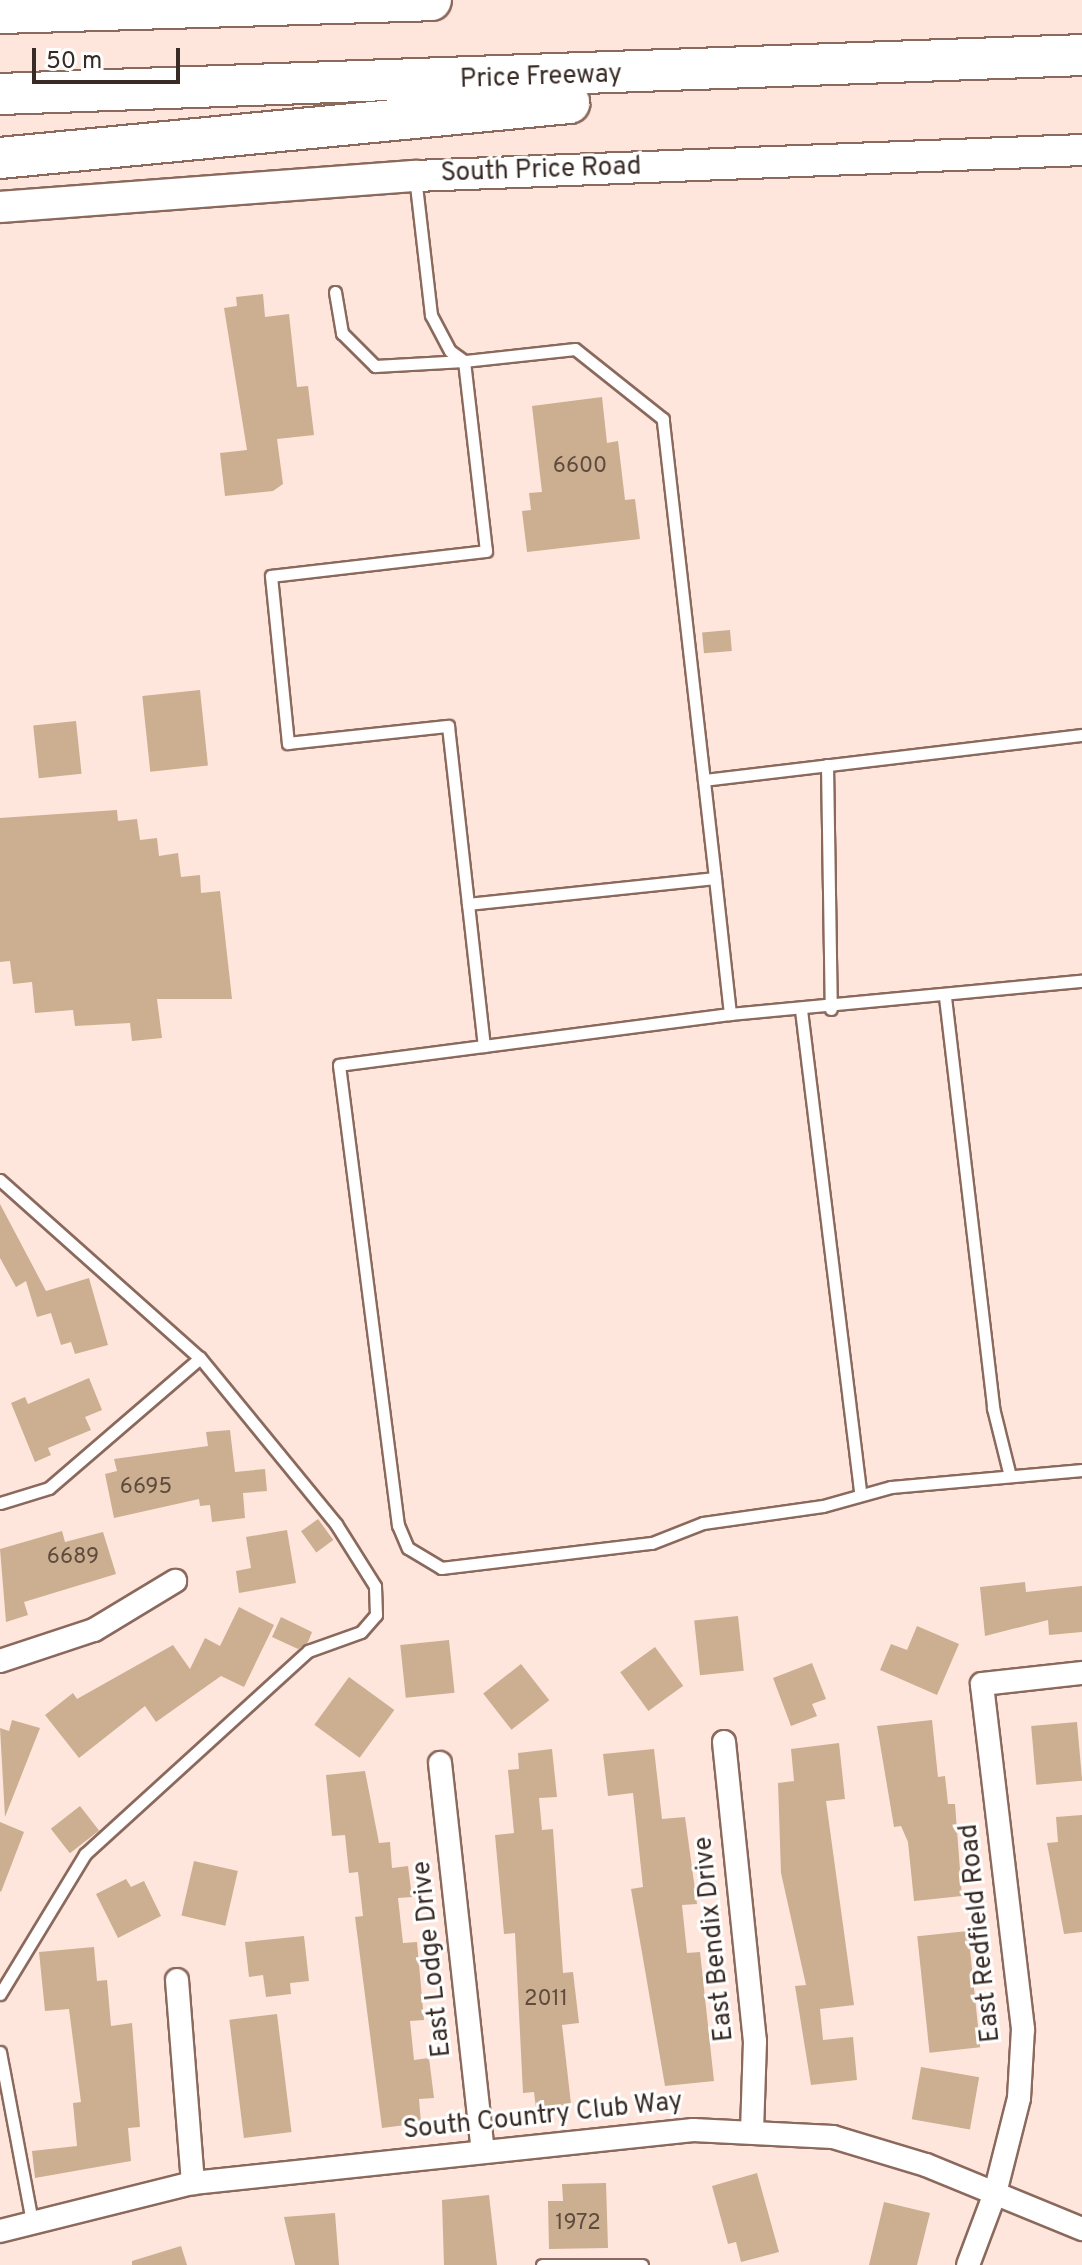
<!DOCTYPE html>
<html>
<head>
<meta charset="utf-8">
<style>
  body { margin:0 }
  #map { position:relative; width:1082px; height:2265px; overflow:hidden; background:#fee6dd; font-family:Overpass,sans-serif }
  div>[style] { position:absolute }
  .building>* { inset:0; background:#ccae90; transform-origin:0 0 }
  .roads { filter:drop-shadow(2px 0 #8b695c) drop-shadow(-2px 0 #8b695c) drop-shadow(0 2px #8b695c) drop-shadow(0 -2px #8b695c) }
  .lane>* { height:11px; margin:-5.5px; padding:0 5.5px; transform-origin:5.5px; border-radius:5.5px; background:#fff }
  .street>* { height:22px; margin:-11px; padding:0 11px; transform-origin:11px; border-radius:11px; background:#fff }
  .secondary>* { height:30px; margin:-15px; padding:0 15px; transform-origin:15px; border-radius:15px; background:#fff }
  .highway>* { height:40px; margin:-20px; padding:0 20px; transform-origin:20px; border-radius:20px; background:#fff }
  span { translate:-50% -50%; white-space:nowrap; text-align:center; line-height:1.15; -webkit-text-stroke:6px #fff; paint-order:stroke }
  .number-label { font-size:22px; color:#5d4b3f }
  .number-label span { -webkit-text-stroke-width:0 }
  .street-label { font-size:26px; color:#382a24 }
  .scale { position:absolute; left:32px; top:48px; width:148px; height:36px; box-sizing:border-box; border:4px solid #382a24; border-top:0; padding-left:10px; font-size:24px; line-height:28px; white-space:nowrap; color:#382a24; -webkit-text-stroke:6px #fff; paint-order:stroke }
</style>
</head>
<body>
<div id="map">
  <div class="building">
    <div style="clip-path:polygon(263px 294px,265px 317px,289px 314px,297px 387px,308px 386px,314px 435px,277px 439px,283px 484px,273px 491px,225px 496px,220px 453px,247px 450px,224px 308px,237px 306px,236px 297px)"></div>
    <div style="clip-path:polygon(602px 397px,607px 443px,618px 441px,625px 500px,635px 499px,640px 539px,527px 552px,522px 511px,531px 510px,529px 493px,542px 492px,532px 406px)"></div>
    <div style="left:730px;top:630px;width:21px;height:28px;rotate:85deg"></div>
    <div style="left:200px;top:690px;width:76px;height:58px;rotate:84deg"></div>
    <div style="left:76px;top:721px;width:53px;height:43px;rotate:84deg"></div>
    <div style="clip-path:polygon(117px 810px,118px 821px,137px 819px,140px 840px,157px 838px,159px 856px,178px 853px,181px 877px,200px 875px,201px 893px,220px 891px,232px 999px,157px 999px,162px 1038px,132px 1041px,130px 1023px,75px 1026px,73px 1010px,35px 1013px,32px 982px,13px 984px,10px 961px,0 962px,0 818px)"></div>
    <div style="clip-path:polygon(0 1204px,46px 1291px,89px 1278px,108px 1345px,75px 1354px,71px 1342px,61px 1345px,51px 1313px,37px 1317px,26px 1281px,16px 1287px,0 1258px)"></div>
    <div style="clip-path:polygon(89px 1378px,102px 1410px,85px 1417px,91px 1430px,48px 1448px,51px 1455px,35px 1462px,11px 1403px,25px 1397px,28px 1404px)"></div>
    <div style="clip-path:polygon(230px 1430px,235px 1472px,265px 1469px,267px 1491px,243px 1493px,245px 1518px,212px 1522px,210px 1505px,200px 1506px,199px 1499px,114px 1518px,105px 1474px,117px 1471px,114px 1459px,208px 1446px,206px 1432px)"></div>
    <div style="left:318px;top:1519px;width:26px;height:21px;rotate:54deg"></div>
    <div style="clip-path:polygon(287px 1530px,296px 1583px,239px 1593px,236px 1571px,251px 1568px,246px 1537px)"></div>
    <div style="clip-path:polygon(62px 1531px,65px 1542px,103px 1532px,116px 1574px,24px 1602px,28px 1615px,6px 1622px,0 1549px)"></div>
    <div style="clip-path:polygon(1025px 1582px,1026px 1592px,1082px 1586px,1082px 1632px,1049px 1635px,1048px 1620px,985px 1636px,980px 1587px)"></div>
    <div style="clip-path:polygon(239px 1607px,274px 1625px,244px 1687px,221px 1676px,156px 1722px,145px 1706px,79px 1758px,45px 1715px,73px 1693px,77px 1699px,173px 1645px,190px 1669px,205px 1638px,220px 1646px)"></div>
    <div style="left:738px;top:1616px;width:55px;height:44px;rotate:84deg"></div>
    <div style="clip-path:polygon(281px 1617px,312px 1632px,308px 1642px,298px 1649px,272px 1637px)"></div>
    <div style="clip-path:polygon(917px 1626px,959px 1644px,937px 1695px,880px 1670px,891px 1644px,907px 1650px)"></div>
    <div style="left:449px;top:1640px;width:53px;height:49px;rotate:84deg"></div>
    <div style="left:655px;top:1647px;width:48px;height:43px;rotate:54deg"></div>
    <div style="clip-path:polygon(812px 1663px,826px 1699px,812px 1704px,817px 1716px,791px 1726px,773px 1678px)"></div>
    <div style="left:521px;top:1664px;width:46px;height:48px;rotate:52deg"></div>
    <div style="left:349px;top:1677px;width:56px;height:59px;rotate:36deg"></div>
    <div style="clip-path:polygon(12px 1720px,40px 1728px,5px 1817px,0 1728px,9px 1731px)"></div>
    <div style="clip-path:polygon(932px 1720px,938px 1777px,945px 1776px,948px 1804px,955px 1804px,962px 1896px,914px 1901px,908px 1842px,901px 1826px,894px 1827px,877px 1726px)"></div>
    <div style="left:1077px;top:1722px;width:59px;height:46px;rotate:85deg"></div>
    <div style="clip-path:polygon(839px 1743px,845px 1799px,826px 1801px,854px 2005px,820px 2009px,823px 2040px,853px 2037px,857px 2080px,811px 2085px,795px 1986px,806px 1985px,781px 1873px,778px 1783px,794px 1781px,791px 1749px)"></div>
    <div style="clip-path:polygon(552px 1749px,557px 1797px,539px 1798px,542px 1830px,553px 1829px,563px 1973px,573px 1972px,579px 2023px,562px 2025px,571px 2104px,536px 2109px,534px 2092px,523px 2093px,515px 1933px,504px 1934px,495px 1835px,514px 1833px,508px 1770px,519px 1769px,518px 1753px)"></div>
    <div style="clip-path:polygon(654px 1749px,662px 1819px,685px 1817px,697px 1904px,682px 1905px,687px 1953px,700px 1952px,714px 2081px,665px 2086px,631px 1889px,643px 1887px,633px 1793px,608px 1796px,603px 1754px)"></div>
    <div style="clip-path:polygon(365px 1771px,379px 1843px,390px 1842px,392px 1868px,408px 1866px,412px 1897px,398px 1898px,403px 1943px,417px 1942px,424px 2020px,410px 2021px,414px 2060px,429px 2058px,434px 2098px,419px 2099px,421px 2123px,382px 2128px,355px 1917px,363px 1916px,358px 1872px,349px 1873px,345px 1835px,332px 1836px,326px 1775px)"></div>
    <div style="left:80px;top:1806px;width:31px;height:37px;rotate:52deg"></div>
    <div style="clip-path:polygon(1082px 1815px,1082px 1932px,1064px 1934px,1047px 1843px,1058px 1842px,1056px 1817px)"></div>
    <div style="clip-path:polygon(0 1822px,24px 1832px,1px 1892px,0 1891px)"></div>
    <div style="left:194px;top:1861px;width:45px;height:56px;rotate:13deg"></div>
    <div style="clip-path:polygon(126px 1879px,131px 1887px,144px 1881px,161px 1916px,118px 1938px,96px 1894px)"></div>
    <div style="left:968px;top:1931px;width:117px;height:51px;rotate:84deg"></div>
    <div style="clip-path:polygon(304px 1936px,309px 1981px,290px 1983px,291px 1994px,266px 1997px,263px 1975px,249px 1977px,245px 1942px)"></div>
    <div style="clip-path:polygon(94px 1947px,97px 1981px,107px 1980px,111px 2026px,132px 2023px,140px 2127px,128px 2128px,131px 2161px,35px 2178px,32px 2151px,77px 2146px,73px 2103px,81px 2102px,69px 2009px,45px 2011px,39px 1952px)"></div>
    <div style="left:277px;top:2014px;width:119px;height:48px;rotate:83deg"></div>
    <div style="left:921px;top:2067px;width:59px;height:53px;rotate:10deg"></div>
    <div style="clip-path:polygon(757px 2173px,779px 2252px,741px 2262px,736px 2242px,728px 2244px,712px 2186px)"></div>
    <div style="clip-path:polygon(606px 2183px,608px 2248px,549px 2249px,548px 2201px,563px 2201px,562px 2184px)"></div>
    <div style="clip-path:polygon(489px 2195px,497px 2265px,444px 2265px,442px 2200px)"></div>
    <div style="clip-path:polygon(884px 2202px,930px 2213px,917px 2265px,869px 2265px)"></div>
    <div style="clip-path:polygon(335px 2213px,339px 2265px,295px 2265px,284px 2217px)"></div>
    <div style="clip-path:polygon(181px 2246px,187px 2265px,132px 2265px,132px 2261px)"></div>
  </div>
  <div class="roads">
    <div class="lane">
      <div style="left:335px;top:292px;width:42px;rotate:80.3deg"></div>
      <div style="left:342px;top:333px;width:47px;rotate:45deg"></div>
      <div style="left:375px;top:366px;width:89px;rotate:-3.2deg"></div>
      <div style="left:464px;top:361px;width:191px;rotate:83.4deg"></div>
      <div style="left:486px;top:551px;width:216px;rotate:173.4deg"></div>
      <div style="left:271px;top:576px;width:168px;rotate:84.2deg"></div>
      <div style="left:288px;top:743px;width:161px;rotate:-6.1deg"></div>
      <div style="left:448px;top:726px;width:179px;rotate:83.6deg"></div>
      <div style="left:468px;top:904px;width:248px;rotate:-6deg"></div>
      <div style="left:715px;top:878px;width:462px;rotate:-96.5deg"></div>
      <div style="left:663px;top:419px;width:112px;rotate:-141.5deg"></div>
      <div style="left:575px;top:349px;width:112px;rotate:173.8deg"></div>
      <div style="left:464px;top:361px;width:17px;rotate:-144deg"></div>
      <div style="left:450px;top:351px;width:41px;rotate:-117.8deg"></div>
      <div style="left:431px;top:315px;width:140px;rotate:-96.6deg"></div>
      <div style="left:827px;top:765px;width:244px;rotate:89.1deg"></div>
      <div style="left:704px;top:780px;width:381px;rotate:-6.8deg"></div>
      <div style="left:715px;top:878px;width:137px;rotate:83.7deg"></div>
      <div style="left:730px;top:1014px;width:394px;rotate:172.6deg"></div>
      <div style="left:339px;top:1065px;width:464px;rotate:82.7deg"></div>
      <div style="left:398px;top:1525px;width:25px;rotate:67deg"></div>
      <div style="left:408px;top:1548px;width:39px;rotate:31deg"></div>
      <div style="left:441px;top:1568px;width:212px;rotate:-6.8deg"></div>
      <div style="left:652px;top:1543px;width:55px;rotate:-21.4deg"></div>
      <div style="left:703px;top:1523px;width:121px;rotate:-8.1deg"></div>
      <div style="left:823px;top:1506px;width:71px;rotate:-15.6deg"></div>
      <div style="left:891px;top:1487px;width:192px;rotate:-5.1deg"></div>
      <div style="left:468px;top:904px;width:143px;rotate:83.6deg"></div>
      <div style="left:945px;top:997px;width:414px;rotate:83.3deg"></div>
      <div style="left:993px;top:1408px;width:70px;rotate:76deg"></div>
      <div style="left:801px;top:1010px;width:488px;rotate:83deg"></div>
      <div style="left:730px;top:1014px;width:354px;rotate:-5.4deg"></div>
      <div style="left:0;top:1180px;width:268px;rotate:41.7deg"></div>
      <div style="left:200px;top:1358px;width:199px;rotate:139.3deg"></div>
      <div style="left:49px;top:1488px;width:51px;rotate:163deg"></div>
      <div style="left:0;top:1994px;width:164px;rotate:-58.7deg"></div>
      <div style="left:85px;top:1854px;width:302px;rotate:-42.3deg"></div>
      <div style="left:308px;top:1651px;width:56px;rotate:-19.7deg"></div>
      <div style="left:361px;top:1632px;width:23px;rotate:-49deg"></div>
      <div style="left:376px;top:1615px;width:29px;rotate:-92deg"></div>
      <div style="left:375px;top:1586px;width:73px;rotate:-122.2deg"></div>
      <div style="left:336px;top:1524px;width:215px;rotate:-129.3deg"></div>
      <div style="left:0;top:2052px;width:173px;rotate:79.3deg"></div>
      <div style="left:542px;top:2265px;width:100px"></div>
    </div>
    <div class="street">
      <div style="left:0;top:1661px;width:99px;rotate:-18.3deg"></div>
      <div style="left:94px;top:1630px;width:95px;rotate:-31.2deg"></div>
      <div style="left:724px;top:1742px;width:301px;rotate:84.1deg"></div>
      <div style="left:755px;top:2041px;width:90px;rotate:91.9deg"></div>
      <div style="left:440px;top:1763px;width:389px;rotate:83.7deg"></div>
      <div style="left:177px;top:1980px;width:204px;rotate:85.5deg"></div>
      <div style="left:0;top:2231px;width:199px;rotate:-14deg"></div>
      <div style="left:193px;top:2183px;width:503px;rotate:-6.05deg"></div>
      <div style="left:693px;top:2130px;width:140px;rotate:2.9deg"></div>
      <div style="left:833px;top:2137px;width:97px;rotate:16.8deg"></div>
      <div style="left:926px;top:2165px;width:169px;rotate:22.3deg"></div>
      <div style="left:968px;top:2265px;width:77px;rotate:-69.4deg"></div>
      <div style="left:995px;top:2193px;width:98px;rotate:-75.8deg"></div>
      <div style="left:1019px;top:2098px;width:69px;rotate:-86.7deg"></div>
      <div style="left:1023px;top:2029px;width:347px;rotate:-96.8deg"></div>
      <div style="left:982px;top:1684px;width:101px;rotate:-6.3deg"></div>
    </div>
    <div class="secondary">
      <div style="left:0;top:207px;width:416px;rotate:-4.3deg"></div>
      <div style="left:415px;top:176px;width:668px;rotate:-2.23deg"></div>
    </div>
    <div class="highway">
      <div style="left:0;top:13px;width:431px;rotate:-1.7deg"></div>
      <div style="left:0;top:94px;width:1083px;rotate:-2.06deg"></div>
      <div style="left:0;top:158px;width:572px;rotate:-5.52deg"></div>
    </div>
  </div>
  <div class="number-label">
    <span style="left:580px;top:467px">6600</span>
    <span style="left:146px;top:1488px">6695</span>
    <span style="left:73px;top:1558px">6689</span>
    <span style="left:546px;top:2000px">2011</span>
    <span style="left:578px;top:2224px">1972</span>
  </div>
  <div class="street-label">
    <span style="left:541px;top:78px;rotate:-2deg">Price Freeway</span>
    <span style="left:541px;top:171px;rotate:-2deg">South Price Road</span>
    <span style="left:981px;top:1933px;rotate:-96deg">East Redfield Road</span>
    <span style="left:715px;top:1939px;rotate:-96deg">East Bendix Drive</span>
    <span style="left:433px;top:1959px;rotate:-96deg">East Lodge Drive</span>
    <span style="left:543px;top:2117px;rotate:-6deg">South Country Club Way</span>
  </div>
  <div class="scale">50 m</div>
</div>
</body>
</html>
